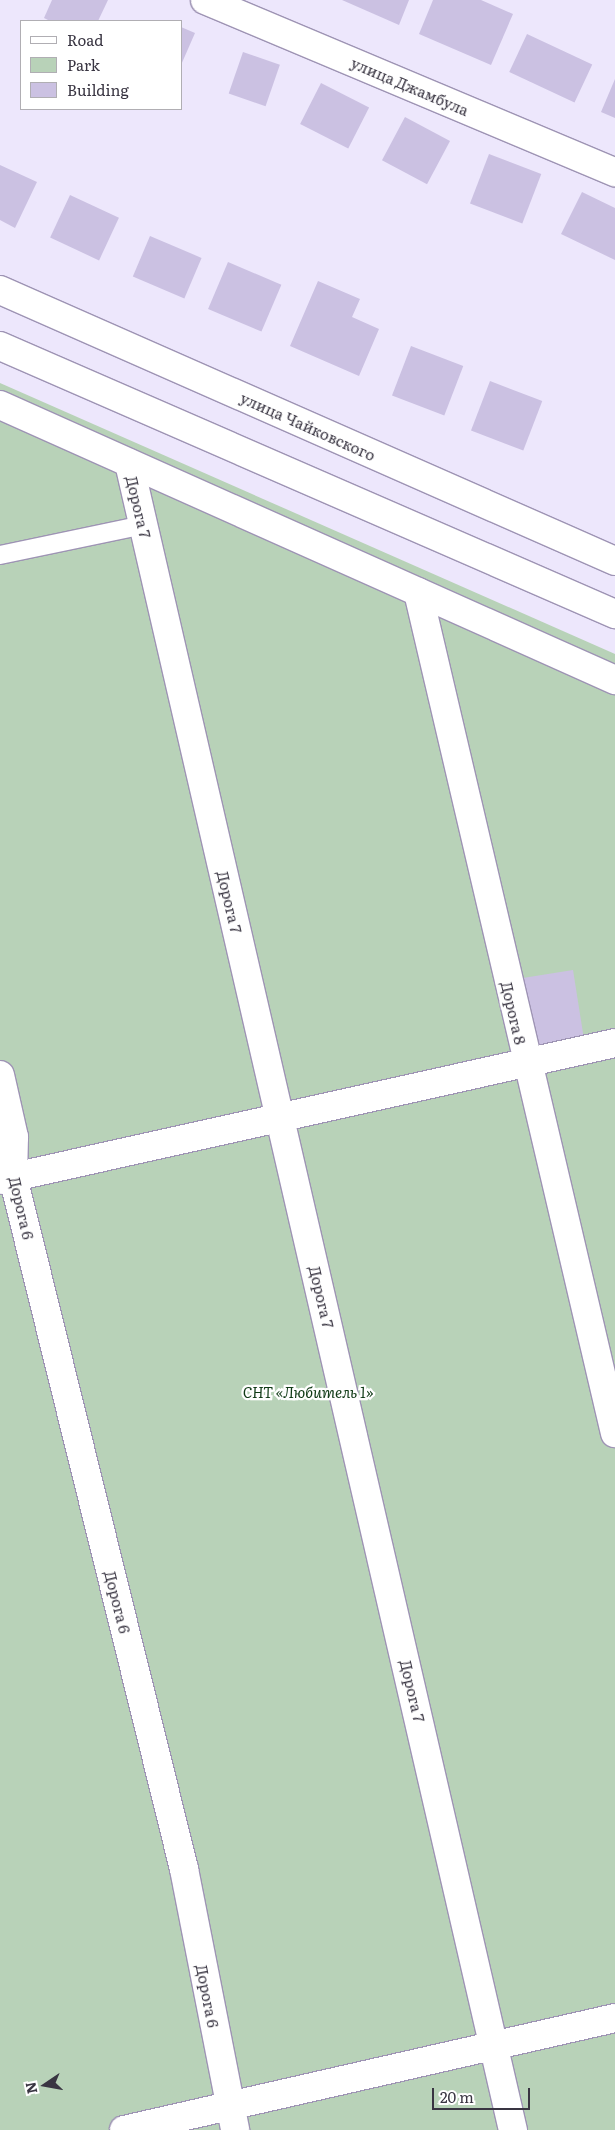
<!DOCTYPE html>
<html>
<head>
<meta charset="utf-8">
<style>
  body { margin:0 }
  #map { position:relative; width:615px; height:2130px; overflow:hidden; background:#ede7fc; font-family:Literata,serif }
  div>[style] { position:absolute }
  .green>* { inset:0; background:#b8d2b8 }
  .building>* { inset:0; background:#cbc1e2; transform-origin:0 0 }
  .roads { filter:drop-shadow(1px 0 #9e94b4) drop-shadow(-1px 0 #9e94b4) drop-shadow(0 1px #9e94b4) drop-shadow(0 -1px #9e94b4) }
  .service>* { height:18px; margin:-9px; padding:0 9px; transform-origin:9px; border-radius:9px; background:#fff }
  .minor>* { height:28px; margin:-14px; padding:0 14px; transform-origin:14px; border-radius:14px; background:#fff }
  .secondary>* { height:28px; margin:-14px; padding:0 14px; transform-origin:14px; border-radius:14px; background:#fff }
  span { translate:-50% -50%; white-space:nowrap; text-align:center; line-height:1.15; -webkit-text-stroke:4.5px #fff; paint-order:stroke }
  .street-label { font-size:15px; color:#393542 }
  .park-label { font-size:15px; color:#0e3914; font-style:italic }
  .legend { position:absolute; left:20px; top:20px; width:162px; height:90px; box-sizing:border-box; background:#fff; border:1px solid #b0aeb3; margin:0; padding:6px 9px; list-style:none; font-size:15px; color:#393542 }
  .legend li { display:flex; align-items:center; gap:10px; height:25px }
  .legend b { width:25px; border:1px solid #b0aeb3 }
  .north { position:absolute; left:20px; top:2060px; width:50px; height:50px; -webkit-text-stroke:4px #fff; paint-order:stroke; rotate:258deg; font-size:14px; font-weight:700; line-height:20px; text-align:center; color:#393542 }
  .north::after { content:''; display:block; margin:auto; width:18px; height:22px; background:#393542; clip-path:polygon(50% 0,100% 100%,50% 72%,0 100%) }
  .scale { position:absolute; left:432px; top:2088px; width:98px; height:22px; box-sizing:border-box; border:2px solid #393542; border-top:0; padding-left:6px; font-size:15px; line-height:18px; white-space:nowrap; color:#393542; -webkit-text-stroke:4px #fff; paint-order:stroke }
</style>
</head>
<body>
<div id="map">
  <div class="green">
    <div style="clip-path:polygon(0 383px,615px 654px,615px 2130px,0 2130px)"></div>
  </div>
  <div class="building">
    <div style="clip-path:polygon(52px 0,108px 0,98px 21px,50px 21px,44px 18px)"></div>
    <div style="clip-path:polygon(342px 0,409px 0,399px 25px)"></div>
    <div style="clip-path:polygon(433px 0,481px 0,513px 14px,491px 65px,419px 34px)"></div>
    <div style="clip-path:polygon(181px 27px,195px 33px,181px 65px)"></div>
    <div style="left:527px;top:34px;width:72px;height:42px;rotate:25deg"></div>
    <div style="left:243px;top:52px;width:39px;height:44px;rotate:19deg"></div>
    <div style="clip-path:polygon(615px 79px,615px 118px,601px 112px)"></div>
    <div style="left:321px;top:83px;width:54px;height:46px;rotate:27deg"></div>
    <div style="left:405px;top:117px;width:51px;height:49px;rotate:28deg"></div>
    <div style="left:489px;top:154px;width:56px;height:53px;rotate:21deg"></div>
    <div style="clip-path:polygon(0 165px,37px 182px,15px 228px,0 220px)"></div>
    <div style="clip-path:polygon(582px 192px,615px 208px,615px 260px,561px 234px)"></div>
    <div style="left:70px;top:195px;width:54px;height:47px;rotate:25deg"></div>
    <div style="left:150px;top:236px;width:56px;height:44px;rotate:23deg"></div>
    <div style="left:228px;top:262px;width:58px;height:51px;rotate:23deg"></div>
    <div style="clip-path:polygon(318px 281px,360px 299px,352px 317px,379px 329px,359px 376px,290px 346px)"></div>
    <div style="left:411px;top:346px;width:56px;height:53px;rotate:21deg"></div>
    <div style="left:490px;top:381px;width:56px;height:53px;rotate:21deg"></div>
    <div style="left:573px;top:970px;width:74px;height:54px;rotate:81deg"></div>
  </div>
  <div class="roads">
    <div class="service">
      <div style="left:0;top:555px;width:146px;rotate:-11.8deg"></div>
    </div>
    <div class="minor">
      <div style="left:205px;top:0;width:445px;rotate:22.8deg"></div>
      <div style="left:0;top:405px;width:674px;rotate:24.09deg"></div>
      <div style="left:129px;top:463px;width:1711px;rotate:77.03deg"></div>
      <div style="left:418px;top:592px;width:864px;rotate:76.82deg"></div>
      <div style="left:0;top:1075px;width:64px;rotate:77.3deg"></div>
      <div style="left:14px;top:1137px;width:40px;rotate:91.4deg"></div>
      <div style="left:13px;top:1177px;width:713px;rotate:76.12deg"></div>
      <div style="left:184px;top:1869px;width:266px;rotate:78.9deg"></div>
      <div style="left:0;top:1180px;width:630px;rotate:-12.56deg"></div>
      <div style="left:124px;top:2130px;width:504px;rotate:-12.85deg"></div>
    </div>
    <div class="secondary">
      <div style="left:0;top:290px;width:672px;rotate:23.78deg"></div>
      <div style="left:0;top:346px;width:671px;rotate:23.55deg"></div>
    </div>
  </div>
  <div class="street-label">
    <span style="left:410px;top:86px;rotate:23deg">улица Джамбула</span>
    <span style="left:308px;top:426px;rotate:24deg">улица Чайковского</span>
    <span style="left:139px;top:507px;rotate:77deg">Дорога 7</span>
    <span style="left:230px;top:902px;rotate:77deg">Дорога 7</span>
    <span style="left:514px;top:1013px;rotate:77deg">Дорога 8</span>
    <span style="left:22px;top:1208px;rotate:77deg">Дорога 6</span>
    <span style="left:322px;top:1297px;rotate:77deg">Дорога 7</span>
    <span style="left:118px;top:1602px;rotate:76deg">Дорога 6</span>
    <span style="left:413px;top:1691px;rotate:77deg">Дорога 7</span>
    <span style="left:208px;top:1996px;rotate:79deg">Дорога 6</span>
  </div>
  <div class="park-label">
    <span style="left:308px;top:1392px">СНТ «Любитель 1»</span>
  </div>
  <ul class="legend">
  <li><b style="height:6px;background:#fff"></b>Road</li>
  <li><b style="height:14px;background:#b8d2b8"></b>Park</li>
  <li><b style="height:14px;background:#cbc1e2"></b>Building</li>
  </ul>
  <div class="north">N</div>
  <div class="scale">20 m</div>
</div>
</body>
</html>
